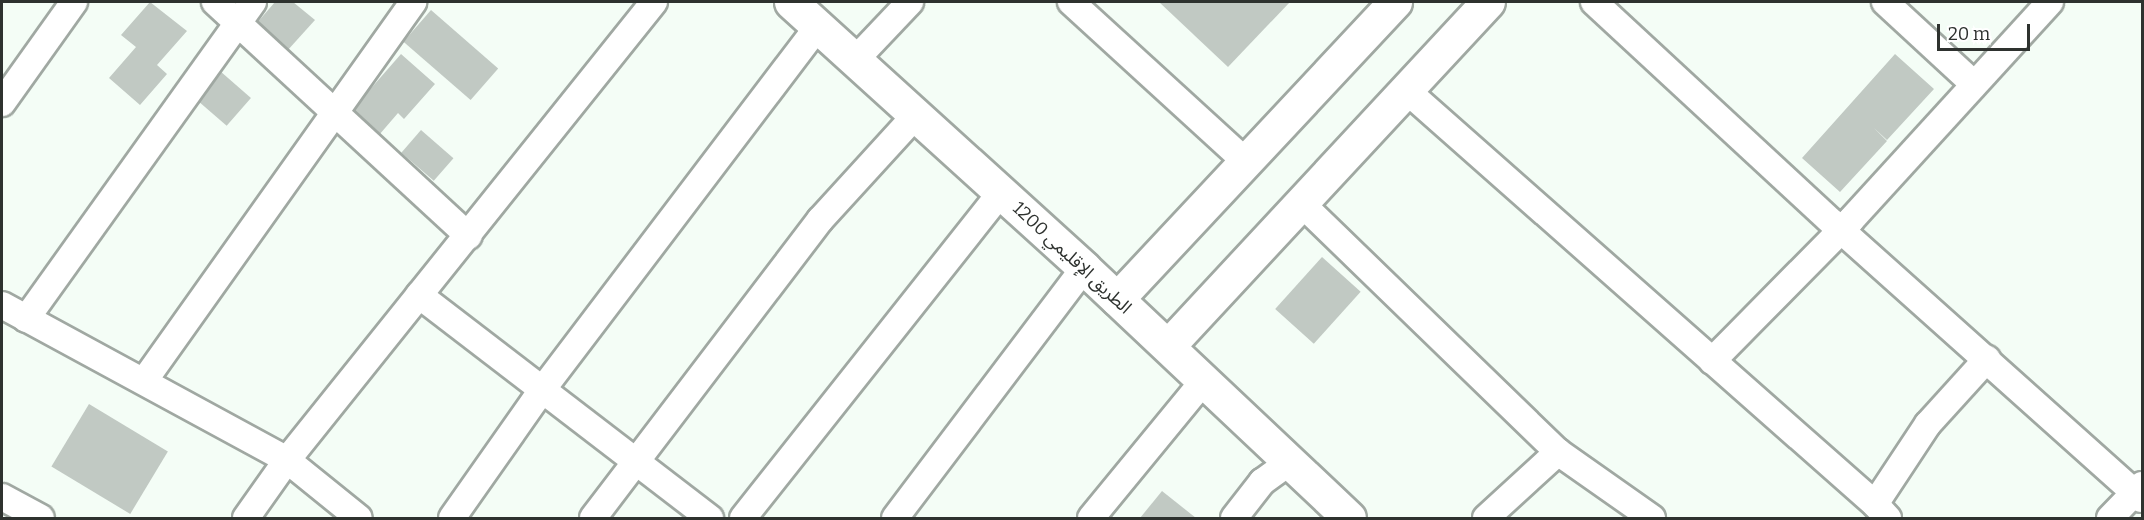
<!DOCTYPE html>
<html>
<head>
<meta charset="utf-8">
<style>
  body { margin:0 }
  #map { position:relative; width:2144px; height:520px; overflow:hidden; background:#f4fdf6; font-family:Bitter,"Noto Sans Arabic",serif }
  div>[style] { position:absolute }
  .building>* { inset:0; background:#c1c9c3; transform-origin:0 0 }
  .roads { filter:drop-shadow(2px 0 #a0a8a2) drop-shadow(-2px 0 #a0a8a2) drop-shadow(0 2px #a0a8a2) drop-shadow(0 -2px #a0a8a2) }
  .minor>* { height:26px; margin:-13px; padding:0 13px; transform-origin:13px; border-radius:13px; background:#fff }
  .tertiary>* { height:33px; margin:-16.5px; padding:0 16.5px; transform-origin:16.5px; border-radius:16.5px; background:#fff }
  span { translate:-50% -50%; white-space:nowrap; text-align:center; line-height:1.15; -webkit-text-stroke:4.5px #fff; paint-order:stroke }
  .street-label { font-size:18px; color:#2e322f }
  .frame { position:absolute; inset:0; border:3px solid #2e322f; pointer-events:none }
  .scale { position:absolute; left:1937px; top:24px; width:93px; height:27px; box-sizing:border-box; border:3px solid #2e322f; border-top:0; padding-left:8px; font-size:18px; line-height:21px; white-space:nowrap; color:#2e322f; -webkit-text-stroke:4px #fff; paint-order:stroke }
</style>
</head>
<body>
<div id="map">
  <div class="building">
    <div style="clip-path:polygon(150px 2px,187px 31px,157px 65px,167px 74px,140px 105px,109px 78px,136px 47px,121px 35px)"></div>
    <div style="clip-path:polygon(275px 2px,293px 2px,315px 20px,287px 51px,256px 24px)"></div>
    <div style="clip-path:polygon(1159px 2px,1290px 2px,1228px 67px)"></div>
    <div style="left:431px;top:10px;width:89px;height:42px;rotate:41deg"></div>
    <div style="clip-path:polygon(401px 54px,435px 84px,404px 119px,398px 113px,373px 142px,345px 118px)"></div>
    <div style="clip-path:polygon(1895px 54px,1934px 89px,1887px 140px,1874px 128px,1887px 141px,1840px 192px,1802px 158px)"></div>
    <div style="left:220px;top:71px;width:41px;height:37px;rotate:41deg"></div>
    <div style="left:421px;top:130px;width:43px;height:30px;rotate:41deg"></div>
    <div style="left:1322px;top:257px;width:52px;height:70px;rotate:42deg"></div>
    <div style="left:89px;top:404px;width:92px;height:73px;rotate:31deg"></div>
    <div style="clip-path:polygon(1162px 491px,1196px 518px,1140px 518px)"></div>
  </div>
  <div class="roads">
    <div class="minor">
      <div style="left:215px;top:2px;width:345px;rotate:42.7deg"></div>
      <div style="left:1071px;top:2px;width:237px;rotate:42.4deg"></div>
      <div style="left:1594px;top:2px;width:326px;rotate:42.8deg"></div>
      <div style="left:1833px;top:223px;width:414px;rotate:41.8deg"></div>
      <div style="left:1885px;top:2px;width:121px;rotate:42.7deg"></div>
      <div style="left:855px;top:60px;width:80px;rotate:-46.5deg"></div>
      <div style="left:1406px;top:90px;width:626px;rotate:41.44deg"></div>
      <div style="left:2px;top:103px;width:124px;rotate:-54.5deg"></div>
      <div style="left:1301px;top:203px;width:358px;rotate:44.1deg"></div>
      <div style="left:1558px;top:452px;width:115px;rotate:35.1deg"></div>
      <div style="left:419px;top:295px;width:367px;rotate:37.5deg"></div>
      <div style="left:2px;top:305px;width:324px;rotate:28.5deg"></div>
      <div style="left:287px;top:460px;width:92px;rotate:38.9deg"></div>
      <div style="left:26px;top:319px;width:390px;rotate:-54.4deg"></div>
      <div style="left:1712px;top:361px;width:198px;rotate:-45.4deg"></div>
      <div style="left:1851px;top:220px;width:295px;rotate:-47.6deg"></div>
      <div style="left:144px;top:381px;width:465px;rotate:-54.6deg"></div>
      <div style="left:2px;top:497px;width:44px;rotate:28.3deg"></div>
      <div style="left:246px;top:518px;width:71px;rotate:-54.7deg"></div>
      <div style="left:287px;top:460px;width:587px;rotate:-51.29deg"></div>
      <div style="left:452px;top:518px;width:156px;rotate:-54.9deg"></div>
      <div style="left:542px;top:390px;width:457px;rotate:-52.8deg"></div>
      <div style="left:593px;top:518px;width:375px;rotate:-52.7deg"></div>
      <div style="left:820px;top:220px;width:142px;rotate:-47.6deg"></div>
      <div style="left:743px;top:518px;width:416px;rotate:-51.6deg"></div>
      <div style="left:895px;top:518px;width:313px;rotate:-52.9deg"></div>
      <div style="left:1091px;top:518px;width:175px;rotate:-50.6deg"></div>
      <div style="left:1234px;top:518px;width:46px;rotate:-52.1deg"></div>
      <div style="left:1262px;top:482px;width:32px;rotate:-36deg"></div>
      <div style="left:1486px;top:518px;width:98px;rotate:-42.5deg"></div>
      <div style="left:1888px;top:518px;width:19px;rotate:-133deg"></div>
      <div style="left:1875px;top:504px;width:96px;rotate:-56.5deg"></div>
      <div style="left:1928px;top:424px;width:88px;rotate:-47.8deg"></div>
      <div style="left:2110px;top:518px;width:46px;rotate:-45.9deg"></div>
    </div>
    <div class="tertiary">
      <div style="left:791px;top:2px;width:396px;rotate:42.2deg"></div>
      <div style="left:1084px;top:268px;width:364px;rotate:43.3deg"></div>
      <div style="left:1117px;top:299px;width:407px;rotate:-46.9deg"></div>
      <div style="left:1168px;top:346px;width:470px;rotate:-47.1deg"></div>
    </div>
  </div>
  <div class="street-label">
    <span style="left:1072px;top:258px;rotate:43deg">الطريق الإقليمي 1200</span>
  </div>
  <div class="frame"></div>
  <div class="scale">20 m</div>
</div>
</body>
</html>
